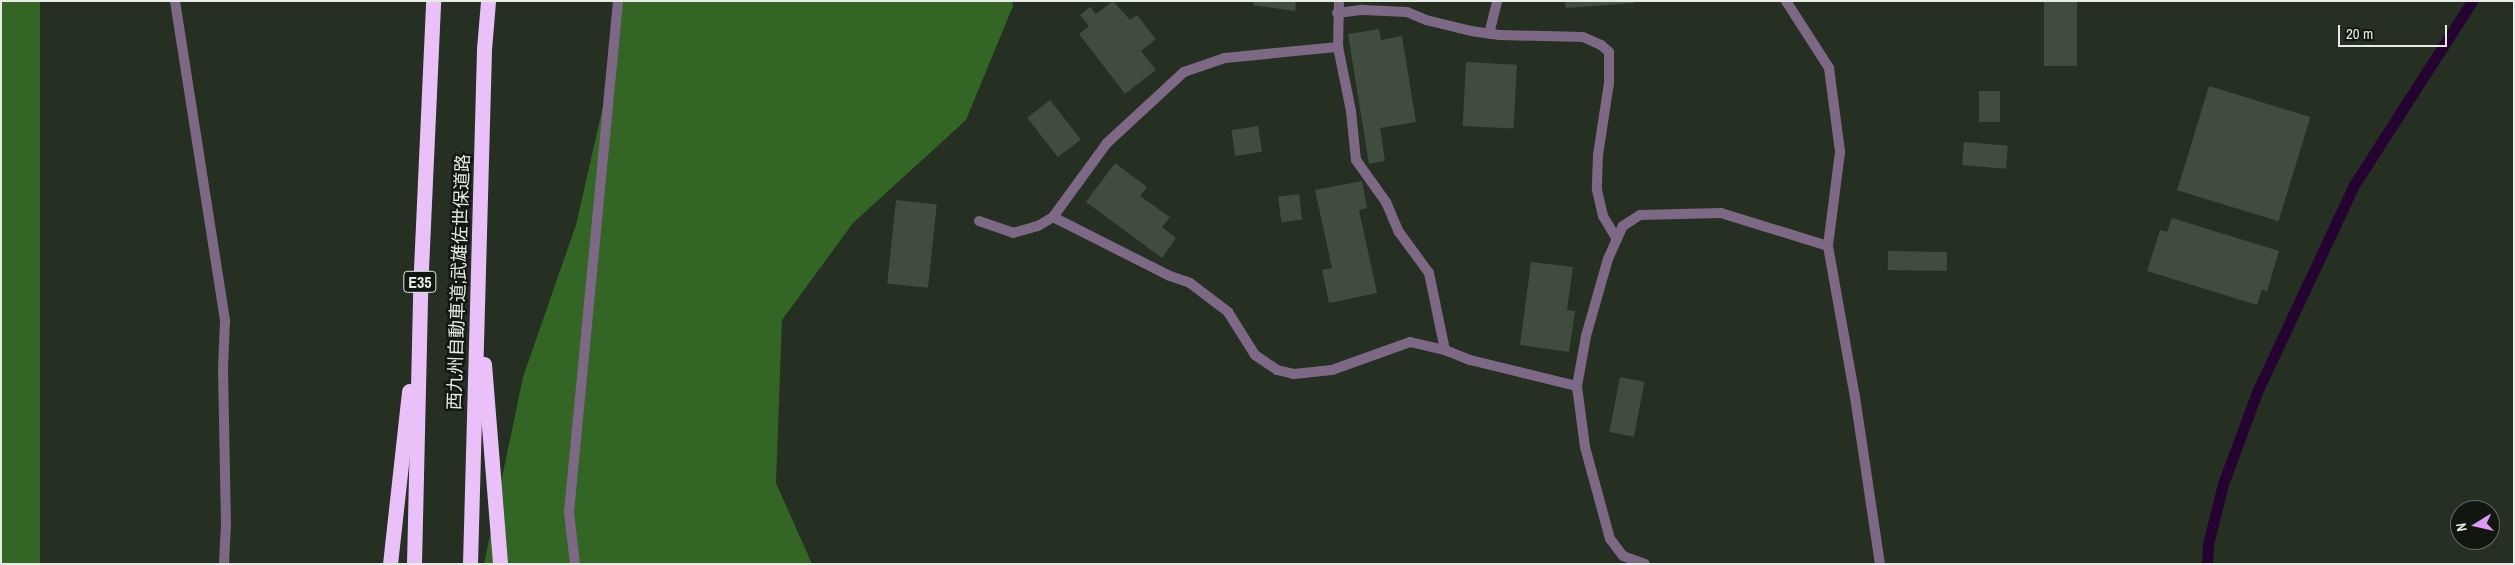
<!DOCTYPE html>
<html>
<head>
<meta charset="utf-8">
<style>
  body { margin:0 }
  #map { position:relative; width:2515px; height:565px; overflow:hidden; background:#252f22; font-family:"Archivo Narrow","Noto Sans JP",sans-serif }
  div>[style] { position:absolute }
  .forest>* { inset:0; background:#336624; transform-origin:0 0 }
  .stream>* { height:11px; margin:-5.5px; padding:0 5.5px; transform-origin:5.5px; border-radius:5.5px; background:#250330 }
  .building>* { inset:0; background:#404c3d; transform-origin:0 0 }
  .street>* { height:10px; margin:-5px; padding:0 5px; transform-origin:5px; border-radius:5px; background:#7d6885 }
  .highway>* { height:15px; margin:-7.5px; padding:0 7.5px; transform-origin:7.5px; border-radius:7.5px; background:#eac0f8 }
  span { translate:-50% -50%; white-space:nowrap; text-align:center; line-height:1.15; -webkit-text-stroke:4.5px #111610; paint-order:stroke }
  .shield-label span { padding:1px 4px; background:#111610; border:1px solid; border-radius:4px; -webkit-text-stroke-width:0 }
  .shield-label { font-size:16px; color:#e5ece4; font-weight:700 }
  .street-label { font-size:18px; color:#e5ece4 }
  .frame { position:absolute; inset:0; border:2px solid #e5ece4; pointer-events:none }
  .north { position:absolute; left:2450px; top:500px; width:50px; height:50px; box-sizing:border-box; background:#111610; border:1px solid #666c65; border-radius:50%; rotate:261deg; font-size:14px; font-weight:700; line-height:20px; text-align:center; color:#e5ece4 }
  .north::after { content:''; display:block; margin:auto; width:18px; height:22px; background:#dd99f4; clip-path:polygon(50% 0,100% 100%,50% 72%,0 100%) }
  .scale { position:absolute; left:2338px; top:25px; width:109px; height:22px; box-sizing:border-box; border:2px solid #e5ece4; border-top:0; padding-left:6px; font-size:15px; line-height:18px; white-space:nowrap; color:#e5ece4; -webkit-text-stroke:4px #111610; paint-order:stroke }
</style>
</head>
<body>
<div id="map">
  <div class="forest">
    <div style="left:1px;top:1px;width:39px;height:563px"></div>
    <div style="clip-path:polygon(622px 1px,1012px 1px,1013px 6px,966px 120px,853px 223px,782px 320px,776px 483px,812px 564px,484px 564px,523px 377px,576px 225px,614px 58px)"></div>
  </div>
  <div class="stream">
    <div style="left:2207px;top:564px;width:20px;rotate:-87deg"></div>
    <div style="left:2208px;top:544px;width:62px;rotate:-76deg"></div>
    <div style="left:2223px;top:484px;width:98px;rotate:-69.7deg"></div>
    <div style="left:2257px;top:392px;width:229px;rotate:-64.9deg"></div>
    <div style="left:2354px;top:185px;width:219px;rotate:-57.3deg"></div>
  </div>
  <div class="building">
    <div style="clip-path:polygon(1113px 1px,1130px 20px,1137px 15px,1156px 39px,1141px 51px,1156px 70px,1125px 94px,1079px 34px,1089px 26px,1080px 15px,1090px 7px,1096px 14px)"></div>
    <div style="clip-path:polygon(1254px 1px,1296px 1px,1295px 11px,1253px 5px)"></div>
    <div style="clip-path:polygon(1565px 1px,1633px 1px,1634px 3px,1566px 8px)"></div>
    <div style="left:2044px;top:1px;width:33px;height:65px"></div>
    <div style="clip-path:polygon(1379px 29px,1381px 40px,1402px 36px,1416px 122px,1380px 128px,1385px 161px,1369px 164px,1348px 34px)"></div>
    <div style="left:1466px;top:62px;width:51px;height:64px;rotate:3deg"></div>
    <div style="left:2209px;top:86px;width:106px;height:109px;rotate:17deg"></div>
    <div style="left:1979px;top:91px;width:21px;height:31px"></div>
    <div style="left:1050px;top:100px;width:50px;height:29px;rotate:52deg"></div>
    <div style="left:1258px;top:126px;width:26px;height:27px;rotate:81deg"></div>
    <div style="left:1964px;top:142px;width:44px;height:23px;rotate:5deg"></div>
    <div style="clip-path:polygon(1115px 163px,1147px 187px,1140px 196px,1170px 217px,1162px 227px,1176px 238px,1162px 258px,1086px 202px)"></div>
    <div style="clip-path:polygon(1362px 181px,1367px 208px,1359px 210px,1377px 293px,1329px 303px,1322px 270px,1332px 268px,1315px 190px)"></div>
    <div style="left:1299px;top:194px;width:26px;height:21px;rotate:83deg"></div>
    <div style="left:896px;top:200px;width:41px;height:84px;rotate:6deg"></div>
    <div style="clip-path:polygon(2172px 218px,2279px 251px,2267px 291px,2262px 289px,2257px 305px,2147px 271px,2160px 230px,2167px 232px)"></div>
    <div style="left:1888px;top:251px;width:59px;height:19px;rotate:1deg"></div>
    <div style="clip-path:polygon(1531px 262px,1573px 267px,1567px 310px,1575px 311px,1569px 352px,1520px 345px)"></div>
    <div style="left:1620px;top:377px;width:25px;height:56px;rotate:11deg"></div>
  </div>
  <div class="street">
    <div style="left:175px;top:1px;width:324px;rotate:81.1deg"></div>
    <div style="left:225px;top:321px;width:48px;rotate:92.4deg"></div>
    <div style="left:223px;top:369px;width:154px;rotate:88.9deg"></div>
    <div style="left:226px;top:523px;width:41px;rotate:92.8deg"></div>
    <div style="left:1339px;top:1px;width:46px;rotate:91.2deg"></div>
    <div style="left:1338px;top:47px;width:65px;rotate:78.5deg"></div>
    <div style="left:1351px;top:111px;width:49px;rotate:84.2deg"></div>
    <div style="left:1356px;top:160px;width:52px;rotate:54.5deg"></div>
    <div style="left:1386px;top:202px;width:33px;rotate:67deg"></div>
    <div style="left:1399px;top:232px;width:51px;rotate:53.8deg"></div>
    <div style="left:1429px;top:273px;width:79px;rotate:78.3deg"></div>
    <div style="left:1786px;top:1px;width:80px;rotate:57.3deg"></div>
    <div style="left:1829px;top:68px;width:85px;rotate:82.5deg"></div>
    <div style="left:1840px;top:152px;width:95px;rotate:97.3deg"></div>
    <div style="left:1828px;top:246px;width:153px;rotate:79.9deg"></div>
    <div style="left:1855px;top:397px;width:169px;rotate:81.5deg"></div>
    <div style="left:1337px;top:13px;width:26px;rotate:-7deg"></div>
    <div style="left:1363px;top:10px;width:44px;rotate:2.6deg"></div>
    <div style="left:1407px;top:12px;width:21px;rotate:23deg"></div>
    <div style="left:1426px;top:20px;width:46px;rotate:13.7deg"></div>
    <div style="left:1471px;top:31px;width:29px;rotate:8deg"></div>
    <div style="left:1500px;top:35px;width:83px;rotate:1.4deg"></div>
    <div style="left:1583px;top:37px;width:20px;rotate:24deg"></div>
    <div style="left:1601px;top:45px;width:11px;rotate:41deg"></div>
    <div style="left:1609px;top:52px;width:31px;rotate:90deg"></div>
    <div style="left:1609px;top:83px;width:73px;rotate:98.7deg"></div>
    <div style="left:1598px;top:155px;width:35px;rotate:92deg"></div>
    <div style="left:1597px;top:190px;width:27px;rotate:77deg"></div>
    <div style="left:1603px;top:216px;width:27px;rotate:59deg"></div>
    <div style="left:1489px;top:34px;width:34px;rotate:-76deg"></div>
    <div style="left:1053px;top:217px;width:131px;rotate:26.8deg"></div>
    <div style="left:1170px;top:276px;width:21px;rotate:19deg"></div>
    <div style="left:1190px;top:283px;width:48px;rotate:37.3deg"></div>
    <div style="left:1228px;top:312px;width:51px;rotate:57.9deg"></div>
    <div style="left:1255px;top:355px;width:27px;rotate:34deg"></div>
    <div style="left:1277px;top:370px;width:17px;rotate:13deg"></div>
    <div style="left:1294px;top:374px;width:38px;rotate:-6deg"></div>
    <div style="left:1332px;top:370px;width:83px;rotate:-19.7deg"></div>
    <div style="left:1410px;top:342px;width:36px;rotate:13deg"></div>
    <div style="left:1445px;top:350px;width:27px;rotate:22deg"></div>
    <div style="left:1470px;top:360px;width:110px;rotate:13.7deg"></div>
    <div style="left:979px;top:221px;width:36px;rotate:19deg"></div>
    <div style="left:1013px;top:233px;width:26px;rotate:-16deg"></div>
    <div style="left:1038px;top:226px;width:17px;rotate:-31deg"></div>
    <div style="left:1053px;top:217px;width:92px;rotate:-53.9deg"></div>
    <div style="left:1107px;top:143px;width:105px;rotate:-42.7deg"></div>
    <div style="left:1184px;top:72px;width:43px;rotate:-18.9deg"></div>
    <div style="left:1225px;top:58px;width:114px;rotate:-5.6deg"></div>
    <div style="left:575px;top:564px;width:52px;rotate:-96.6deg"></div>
    <div style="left:569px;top:512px;width:513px;rotate:-84.52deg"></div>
    <div style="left:1645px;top:564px;width:23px;rotate:-160deg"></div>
    <div style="left:1623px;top:556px;width:21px;rotate:-127deg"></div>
    <div style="left:1610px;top:539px;width:95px;rotate:-105.2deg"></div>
    <div style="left:1585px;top:447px;width:62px;rotate:-97.5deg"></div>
    <div style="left:1577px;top:386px;width:51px;rotate:-79.8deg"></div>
    <div style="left:1586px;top:336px;width:80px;rotate:-74.1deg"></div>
    <div style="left:1608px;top:259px;width:36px;rotate:-66deg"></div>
    <div style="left:1623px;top:226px;width:20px;rotate:-33deg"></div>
    <div style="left:1640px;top:215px;width:81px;rotate:-1.4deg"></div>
    <div style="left:1721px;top:213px;width:112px;rotate:17.1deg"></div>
  </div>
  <div class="highway">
    <div style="left:484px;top:364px;width:201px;rotate:85.4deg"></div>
    <div style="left:390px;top:564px;width:174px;rotate:-83.7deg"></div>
    <div style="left:414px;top:564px;width:273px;rotate:-88.7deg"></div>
    <div style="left:420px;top:291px;width:290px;rotate:-87.4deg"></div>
    <div style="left:470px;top:564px;width:515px;rotate:-88.44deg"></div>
    <div style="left:484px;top:49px;width:48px;rotate:-85.2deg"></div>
  </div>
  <div class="shield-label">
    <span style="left:420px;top:282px">E35</span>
  </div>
  <div class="street-label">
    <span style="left:459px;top:282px;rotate:-88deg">西九州自動車道;武雄佐世保道路</span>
  </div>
  <div class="frame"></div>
  <div class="north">N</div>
  <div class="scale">20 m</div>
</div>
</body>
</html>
